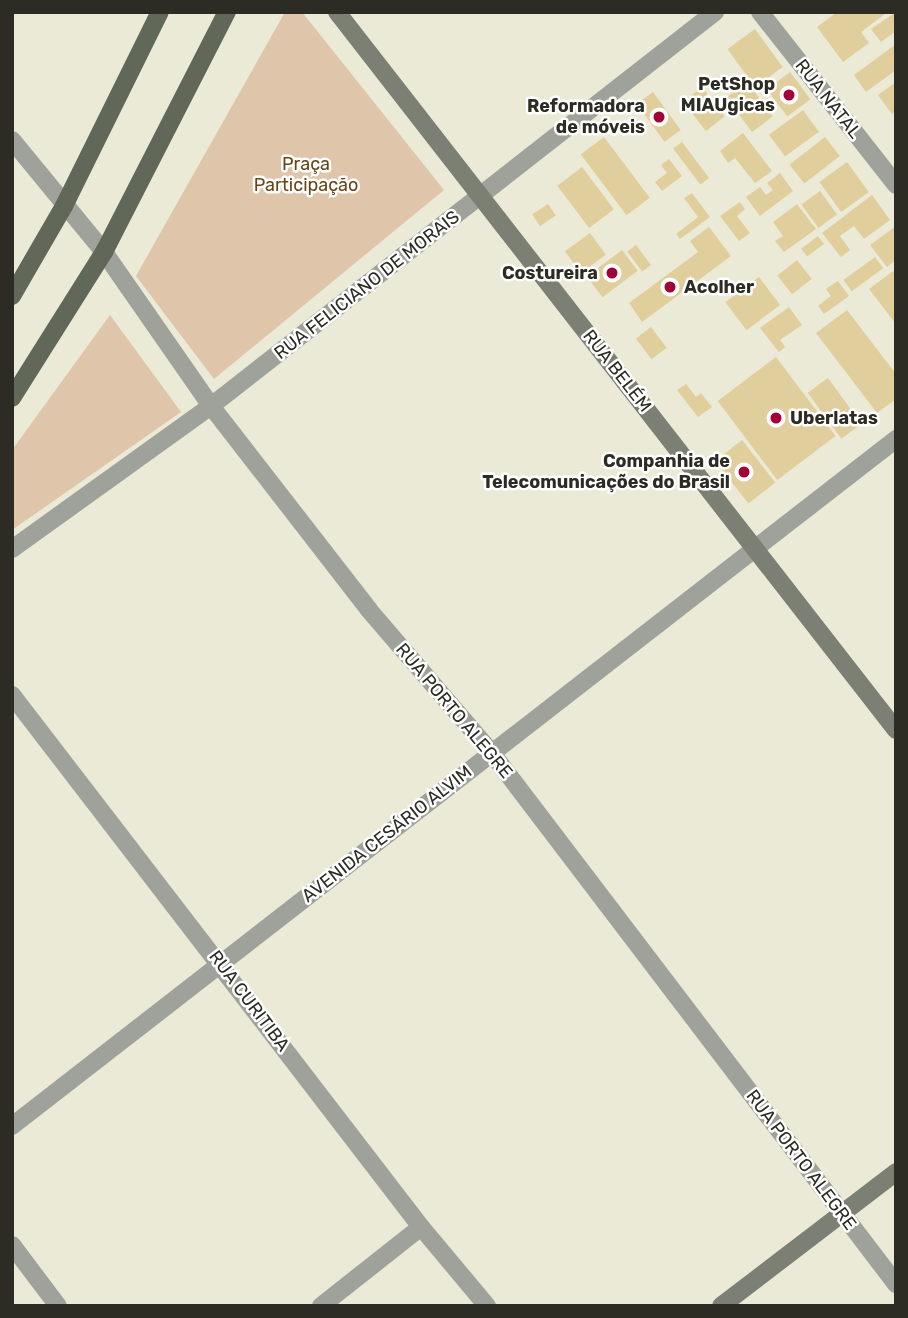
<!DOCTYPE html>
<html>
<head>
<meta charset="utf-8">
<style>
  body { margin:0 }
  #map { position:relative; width:908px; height:1318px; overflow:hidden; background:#eaead6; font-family:Rubik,sans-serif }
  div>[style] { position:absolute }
  .green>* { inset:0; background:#dfc5a9 }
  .building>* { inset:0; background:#e1ce9d; transform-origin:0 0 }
  .street>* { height:18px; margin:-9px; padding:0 9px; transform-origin:9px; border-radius:9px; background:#9ea29a }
  .secondary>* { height:18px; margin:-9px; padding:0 9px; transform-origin:9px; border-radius:9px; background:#7b7f74 }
  .primary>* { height:18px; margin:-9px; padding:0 9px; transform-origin:9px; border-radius:9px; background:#616759 }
  .dots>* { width:19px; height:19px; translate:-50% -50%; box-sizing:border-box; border:4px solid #fff; border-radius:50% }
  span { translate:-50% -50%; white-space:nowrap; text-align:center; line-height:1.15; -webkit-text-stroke:5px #fff; paint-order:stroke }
  .poi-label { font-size:18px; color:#2c2c24; font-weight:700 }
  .right { translate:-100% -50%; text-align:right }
  .left { translate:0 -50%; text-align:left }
  .street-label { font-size:18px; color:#2c2c24 }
  .park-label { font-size:18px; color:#684517 }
  .frame { position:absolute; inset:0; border:14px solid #2c2c24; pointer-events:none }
</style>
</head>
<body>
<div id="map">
  <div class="green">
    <div style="clip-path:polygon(285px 12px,302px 12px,444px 190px,214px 379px,136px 276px)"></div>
    <div style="clip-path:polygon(110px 315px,181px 412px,12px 530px,12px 450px)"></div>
  </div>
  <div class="building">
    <div style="clip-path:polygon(837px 12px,885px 14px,861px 32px,869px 43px,843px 62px,817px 27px)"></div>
    <div style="clip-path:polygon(896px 12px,896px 31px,881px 42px,871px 29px)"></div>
    <div style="left:755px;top:29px;width:47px;height:34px;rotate:54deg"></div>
    <div style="clip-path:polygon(896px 44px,896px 70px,866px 92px,854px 75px)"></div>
    <div style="left:790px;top:72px;width:34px;height:29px;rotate:53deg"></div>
    <div style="left:747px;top:82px;width:43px;height:26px;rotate:53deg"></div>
    <div style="clip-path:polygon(896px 82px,896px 111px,892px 114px,878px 95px)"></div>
    <div style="left:702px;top:87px;width:37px;height:24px;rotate:52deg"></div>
    <div style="left:653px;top:92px;width:47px;height:20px;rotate:54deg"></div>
    <div style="left:803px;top:110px;width:27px;height:42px;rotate:54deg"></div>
    <div style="clip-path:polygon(743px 133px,772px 171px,755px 183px,735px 158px,728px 163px,720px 151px)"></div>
    <div style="left:604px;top:137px;width:76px;height:29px;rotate:53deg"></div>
    <div style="left:825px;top:137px;width:24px;height:45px;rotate:52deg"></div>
    <div style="left:682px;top:142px;width:45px;height:11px;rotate:53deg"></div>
    <div style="clip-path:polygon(669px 159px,682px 176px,662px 191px,655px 182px,667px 173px,661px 165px)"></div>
    <div style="left:847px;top:162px;width:37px;height:34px;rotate:54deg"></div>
    <div style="left:582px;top:167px;width:53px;height:31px;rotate:53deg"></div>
    <div style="clip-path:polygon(780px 173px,793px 191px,760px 216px,746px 197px,760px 187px,766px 195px,773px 190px,767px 183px)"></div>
    <div style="left:820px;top:191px;width:29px;height:23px;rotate:54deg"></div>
    <div style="clip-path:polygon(692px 193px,710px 217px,680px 239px,676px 234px,698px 217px,684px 198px)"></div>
    <div style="clip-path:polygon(872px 195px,890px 220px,864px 239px,854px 226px,840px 236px,850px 250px,841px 257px,822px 233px)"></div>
    <div style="clip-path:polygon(740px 202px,745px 209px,737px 216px,750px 233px,739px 241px,720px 216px)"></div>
    <div style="left:548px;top:204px;width:14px;height:19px;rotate:56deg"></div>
    <div style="clip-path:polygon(797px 204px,816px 229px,784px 252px,775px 241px,783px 236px,773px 222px)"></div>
    <div style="clip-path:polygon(896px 226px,896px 260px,887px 267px,870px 245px)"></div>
    <div style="clip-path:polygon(709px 227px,731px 256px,642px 322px,629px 303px,698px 252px,690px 241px)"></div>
    <div style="left:590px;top:233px;width:27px;height:31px;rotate:54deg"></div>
    <div style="left:818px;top:236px;width:10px;height:21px;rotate:53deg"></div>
    <div style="left:636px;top:245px;width:25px;height:11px;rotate:53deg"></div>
    <div style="left:622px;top:250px;width:26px;height:44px;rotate:53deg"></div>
    <div style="left:875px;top:257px;width:14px;height:39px;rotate:54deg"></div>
    <div style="left:797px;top:260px;width:24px;height:25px;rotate:52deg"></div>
    <div style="clip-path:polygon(893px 271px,896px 275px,896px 324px,869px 289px)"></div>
    <div style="left:759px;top:277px;width:35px;height:42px;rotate:53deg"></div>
    <div style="clip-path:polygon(838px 281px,849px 296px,824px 314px,818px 306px,831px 296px,826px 289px)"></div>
    <div style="clip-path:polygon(789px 307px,802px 325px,780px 340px,785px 347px,779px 352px,760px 328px)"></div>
    <div style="clip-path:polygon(847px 310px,896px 374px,896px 399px,877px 413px,816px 333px)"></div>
    <div style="left:651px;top:327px;width:26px;height:19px;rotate:53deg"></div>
    <div style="left:776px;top:357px;width:99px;height:73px;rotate:53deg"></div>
    <div style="left:828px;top:378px;width:57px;height:25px;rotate:54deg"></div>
    <div style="clip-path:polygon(686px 384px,696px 397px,701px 393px,712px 407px,698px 417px,677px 390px)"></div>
    <div style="left:742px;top:440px;width:54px;height:34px;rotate:52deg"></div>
  </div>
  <div class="street">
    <div style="left:760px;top:12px;width:220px;rotate:51.8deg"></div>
    <div style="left:12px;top:140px;width:145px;rotate:50.6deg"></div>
    <div style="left:104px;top:252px;width:188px;rotate:55.2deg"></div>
    <div style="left:211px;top:406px;width:258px;rotate:52.2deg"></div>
    <div style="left:369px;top:610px;width:187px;rotate:49.3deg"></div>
    <div style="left:491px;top:752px;width:669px;rotate:52.72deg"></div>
    <div style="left:12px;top:549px;width:245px;rotate:-35.7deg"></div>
    <div style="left:211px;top:406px;width:640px;rotate:-38.02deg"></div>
    <div style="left:12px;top:695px;width:671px;rotate:52.45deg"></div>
    <div style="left:421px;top:1227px;width:103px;rotate:50.1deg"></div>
    <div style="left:12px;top:1126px;width:1120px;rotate:-37.85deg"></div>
    <div style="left:12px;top:1245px;width:76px;rotate:53deg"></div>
    <div style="left:321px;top:1306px;width:127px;rotate:-38.3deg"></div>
  </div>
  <div class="secondary">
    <div style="left:337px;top:12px;width:910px;rotate:52.1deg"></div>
    <div style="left:721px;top:1306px;width:220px;rotate:-37.4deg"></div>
  </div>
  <div class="primary">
    <div style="left:12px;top:296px;width:104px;rotate:-60deg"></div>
    <div style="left:64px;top:206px;width:216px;rotate:-63.7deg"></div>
    <div style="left:12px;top:398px;width:173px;rotate:-57.8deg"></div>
    <div style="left:104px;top:252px;width:270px;rotate:-62.9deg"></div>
  </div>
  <div class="dots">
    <div style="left:789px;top:95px;background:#a10136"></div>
    <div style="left:659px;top:117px;background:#a10136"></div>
    <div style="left:612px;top:273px;background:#a10136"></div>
    <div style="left:670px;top:287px;background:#a10136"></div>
    <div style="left:776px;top:418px;background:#a10136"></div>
    <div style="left:744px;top:472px;background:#a10136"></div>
  </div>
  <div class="poi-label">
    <span class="right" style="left:775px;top:95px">PetShop<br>MIAUgicas</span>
    <span class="right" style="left:645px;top:117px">Reformadora<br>de móveis</span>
    <span class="right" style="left:598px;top:273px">Costureira</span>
    <span class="left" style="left:684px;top:287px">Acolher</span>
    <span class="left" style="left:790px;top:418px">Uberlatas</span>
    <span class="right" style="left:730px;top:472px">Companhia de<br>Telecomunicações do Brasil</span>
  </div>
  <div class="street-label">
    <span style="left:828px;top:99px;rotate:52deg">RUA NATAL</span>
    <span style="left:367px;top:285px;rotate:-38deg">RUA FELICIANO DE MORAIS</span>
    <span style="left:617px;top:371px;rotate:52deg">RUA BELÉM</span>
    <span style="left:454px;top:711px;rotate:50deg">RUA PORTO ALEGRE</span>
    <span style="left:387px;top:834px;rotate:-38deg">AVENIDA CESÁRIO ALVIM</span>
    <span style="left:249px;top:1001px;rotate:53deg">RUA CURITIBA</span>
    <span style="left:801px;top:1160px;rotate:53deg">RUA PORTO ALEGRE</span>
  </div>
  <div class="park-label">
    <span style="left:306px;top:175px">Praça<br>Participação</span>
  </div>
  <div class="frame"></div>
</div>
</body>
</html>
